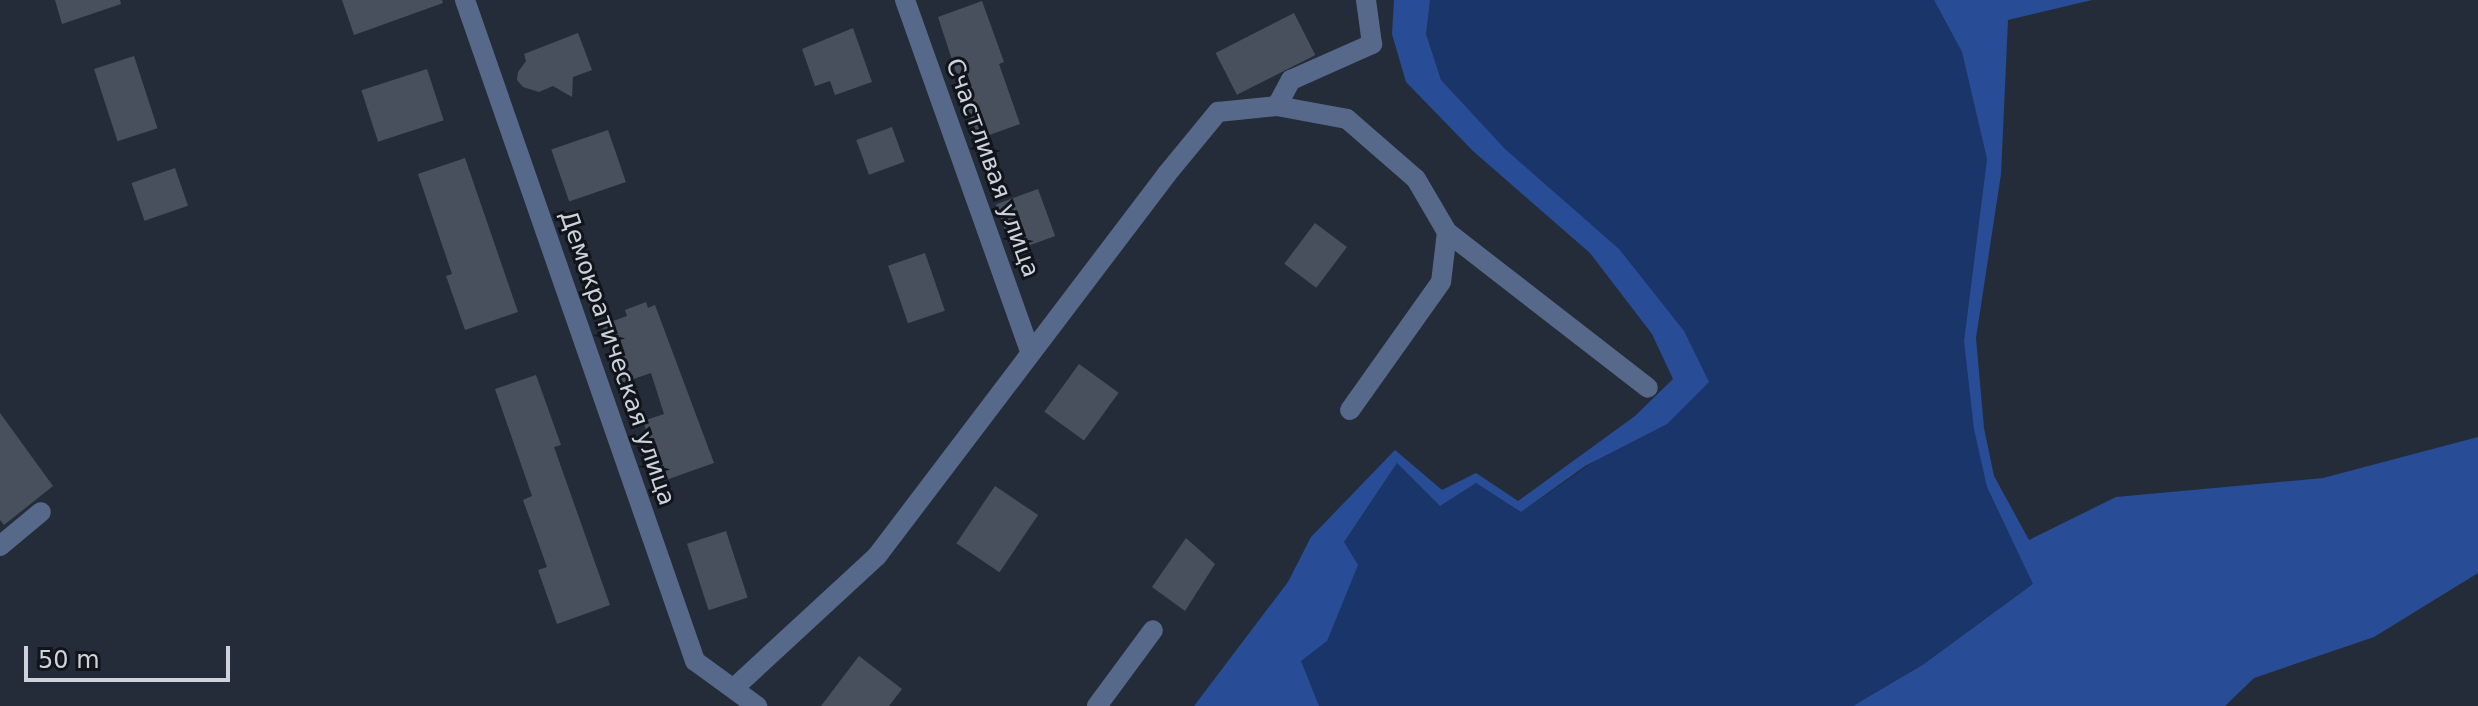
<!DOCTYPE html>
<html>
<head>
<meta charset="utf-8">
<style>
  body { margin:0 }
  #map { position:relative; width:2478px; height:706px; overflow:hidden; background:#252c39; font-family:"DejaVu Sans",sans-serif }
  div>[style] { position:absolute }
  .green>* { inset:0; background:#1a356a }
  .forest>* { inset:0; background:#284d96 }
  .building>* { inset:0; background:#48505e; transform-origin:0 0 }
  .minor>* { height:20px; margin:-10px; padding:0 10px; transform-origin:10px; border-radius:10px; background:#57698b }
  span { translate:-50% -50%; white-space:nowrap; text-align:center; line-height:1.15; -webkit-text-stroke:6px #11141a; paint-order:stroke }
  .street-label { font-size:24px; color:#cdd2db }
  .scale { position:absolute; left:24px; top:646px; width:206px; height:36px; box-sizing:border-box; border:4px solid #cdd2db; border-top:0; padding-left:10px; font-size:24px; line-height:28px; white-space:nowrap; color:#cdd2db; -webkit-text-stroke:6px #11141a; paint-order:stroke }
</style>
</head>
<body>
<div id="map">
  <div class="green">
    <div style="clip-path:polygon(1430px 0,1934px 0,1962px 52px,1987px 159px,1964px 341px,1987px 487px,2034px 584px,1924px 664px,1853px 706px,1319px 706px,1300px 661px,1327px 641px,1344px 542px,1397px 463px,1440px 506px,1476px 483px,1521px 512px,1709px 382px,1441px 80px,1426px 34px)"></div>
  </div>
  <div class="forest">
    <div style="clip-path:polygon(1394px 0,1430px 0,1426px 34px,1441px 80px,1505px 149px,1619px 249px,1684px 331px,1709px 382px,1667px 424px,1585px 466px,1521px 512px,1476px 483px,1440px 506px,1397px 463px,1344px 542px,1358px 565px,1327px 641px,1301px 661px,1319px 706px,1194px 706px,1288px 582px,1311px 537px,1395px 450px,1442px 490px,1476px 473px,1518px 501px,1635px 416px,1673px 379px,1652px 334px,1590px 253px,1473px 151px,1406px 82px,1392px 34px)"></div>
    <div style="clip-path:polygon(1934px 0,2092px 0,2008px 20px,2001px 174px,1976px 338px,1984px 428px,1994px 476px,2029px 540px,2116px 497px,2323px 478px,2478px 437px,2478px 573px,2374px 637px,2254px 678px,2225px 706px,1853px 706px,1924px 664px,2033px 584px,1987px 487px,1974px 429px,1964px 341px,1987px 159px,1962px 52px)"></div>
  </div>
  <div class="building">
    <div style="clip-path:polygon(55px 0,120px 0,121px 4px,62px 24px)"></div>
    <div style="clip-path:polygon(342px 0,442px 0,443px 3px,354px 35px)"></div>
    <div style="clip-path:polygon(982px 1px,1004px 62px,999px 64px,1020px 124px,978px 139px,938px 17px)"></div>
    <div style="left:1294px;top:13px;width:47px;height:88px;rotate:63deg"></div>
    <div style="clip-path:polygon(853px 28px,872px 82px,835px 95px,830px 81px,815px 86px,802px 49px)"></div>
    <div style="clip-path:polygon(578px 33px,592px 70px,573px 77px,572px 97px,553px 86px,539px 92px,523px 87px,517px 80px,518px 72px,526px 61px,524px 54px)"></div>
    <div style="left:134px;top:56px;width:76px;height:42px;rotate:72deg"></div>
    <div style="left:427px;top:69px;width:54px;height:69px;rotate:72deg"></div>
    <div style="left:892px;top:127px;width:37px;height:38px;rotate:70deg"></div>
    <div style="left:608px;top:130px;width:55px;height:60px;rotate:71deg"></div>
    <div style="clip-path:polygon(465px 158px,518px 312px,465px 330px,446px 276px,452px 274px,418px 174px)"></div>
    <div style="left:175px;top:168px;width:40px;height:46px;rotate:71deg"></div>
    <div style="left:1038px;top:189px;width:50px;height:45px;rotate:70deg"></div>
    <div style="left:1315px;top:223px;width:40px;height:51px;rotate:37deg"></div>
    <div style="left:925px;top:253px;width:61px;height:39px;rotate:71deg"></div>
    <div style="clip-path:polygon(646px 302px,648px 308px,655px 305px,714px 463px,663px 481px,643px 421px,664px 414px,651px 373px,622px 383px,602px 325px,627px 316px,625px 310px)"></div>
    <div style="left:1079px;top:364px;width:49px;height:59px;rotate:36deg"></div>
    <div style="clip-path:polygon(536px 375px,561px 445px,554px 447px,610px 605px,557px 624px,538px 570px,547px 567px,523px 500px,532px 496px,495px 389px)"></div>
    <div style="clip-path:polygon(0 413px,53px 486px,4px 525px,0 520px)"></div>
    <div style="left:995px;top:486px;width:52px;height:69px;rotate:34deg"></div>
    <div style="left:726px;top:531px;width:70px;height:41px;rotate:72deg"></div>
    <div style="clip-path:polygon(1186px 538px,1215px 564px,1185px 611px,1152px 587px)"></div>
    <div style="clip-path:polygon(859px 656px,902px 689px,889px 706px,821px 706px)"></div>
  </div>
  <div class="minor">
    <div style="left:465px;top:0;width:700px;rotate:70.81deg"></div>
    <div style="left:695px;top:661px;width:77px;rotate:36deg"></div>
    <div style="left:905px;top:0;width:374px;rotate:70.4deg"></div>
    <div style="left:1277px;top:106px;width:30px;rotate:-62deg"></div>
    <div style="left:1291px;top:80px;width:89px;rotate:-24deg"></div>
    <div style="left:1372px;top:44px;width:44px;rotate:-97.8deg"></div>
    <div style="left:1447px;top:232px;width:254px;rotate:37.8deg"></div>
    <div style="left:0;top:546px;width:53px;rotate:-39.7deg"></div>
    <div style="left:734px;top:688px;width:195px;rotate:-42.7deg"></div>
    <div style="left:877px;top:556px;width:478px;rotate:-52.8deg"></div>
    <div style="left:1166px;top:175px;width:82px;rotate:-50.5deg"></div>
    <div style="left:1218px;top:112px;width:59px;rotate:-5.8deg"></div>
    <div style="left:1277px;top:106px;width:71px;rotate:10.5deg"></div>
    <div style="left:1347px;top:119px;width:91px;rotate:41deg"></div>
    <div style="left:1416px;top:179px;width:61px;rotate:59.7deg"></div>
    <div style="left:1447px;top:232px;width:50px;rotate:96.8deg"></div>
    <div style="left:1441px;top:282px;width:157px;rotate:125.4deg"></div>
    <div style="left:1097px;top:706px;width:94px;rotate:-53.6deg"></div>
  </div>
  <div class="street-label">
    <span style="left:992px;top:168px;rotate:70deg">Счастливая улица</span>
    <span style="left:617px;top:358px;rotate:71deg">Демократическая улица</span>
  </div>
  <div class="scale">50 m</div>
</div>
</body>
</html>
